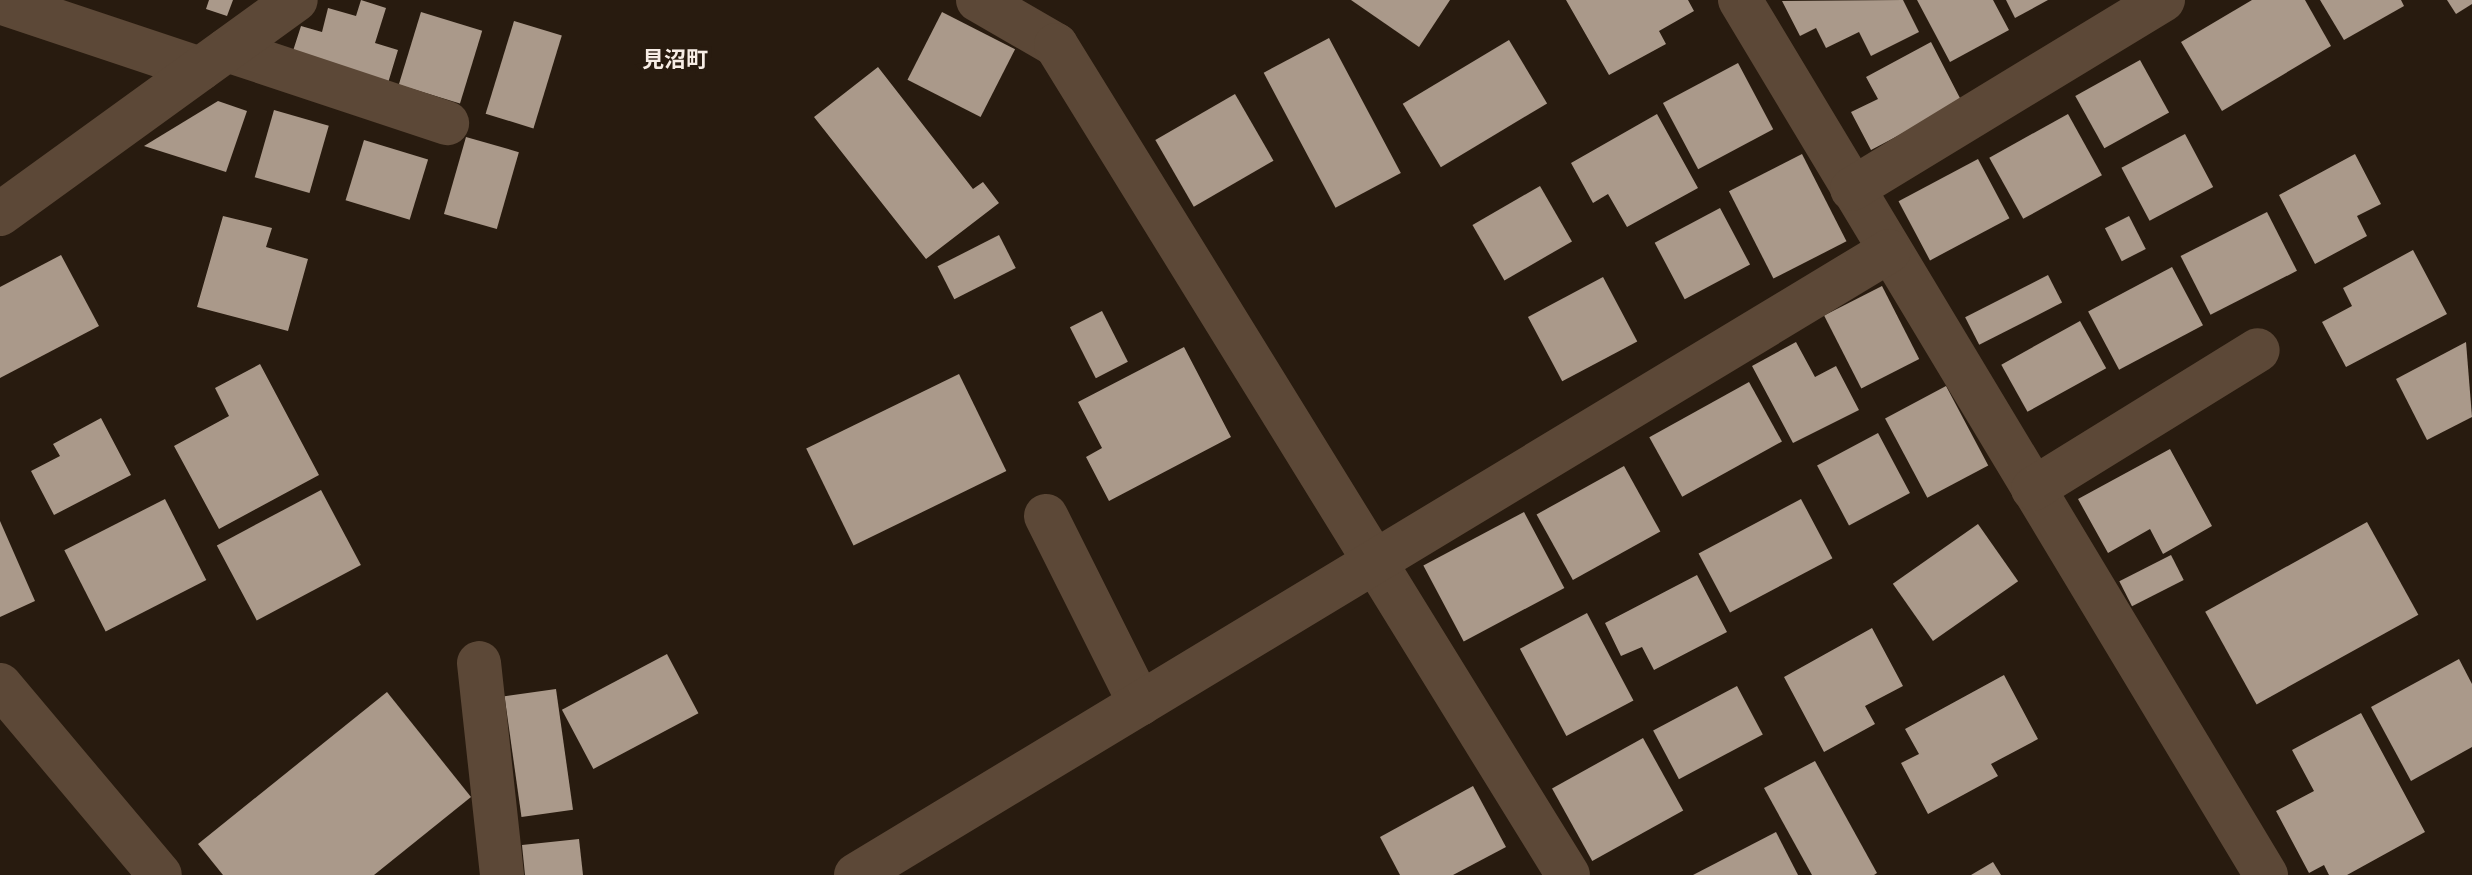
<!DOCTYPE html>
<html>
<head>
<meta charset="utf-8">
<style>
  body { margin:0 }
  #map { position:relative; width:2472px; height:875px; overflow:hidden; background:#281b0f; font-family:Lato,"Noto Sans JP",sans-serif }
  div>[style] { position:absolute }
  .building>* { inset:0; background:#aa998a; transform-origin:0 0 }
  .minor>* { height:44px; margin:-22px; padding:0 22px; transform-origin:22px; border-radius:22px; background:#5c4837 }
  span { translate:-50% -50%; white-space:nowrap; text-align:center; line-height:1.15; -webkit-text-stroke:8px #281b0f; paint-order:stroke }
  .neighbourhood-label { font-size:22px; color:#f7ede5; font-weight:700 }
</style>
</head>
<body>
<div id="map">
  <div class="building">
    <div style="clip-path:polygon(209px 0,233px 0,227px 16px,206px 9px)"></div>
    <div style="clip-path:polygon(361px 0,386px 8px,375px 43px,398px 50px,388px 83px,292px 54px,301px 26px,322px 32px,328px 8px,356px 16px)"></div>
    <div style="clip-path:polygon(1351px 0,1450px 0,1419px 47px)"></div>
    <div style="clip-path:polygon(1566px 0,1688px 0,1694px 11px,1659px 31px,1666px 44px,1609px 75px)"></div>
    <div style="clip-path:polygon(1903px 0,1919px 32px,1871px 56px,1859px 32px,1826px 48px,1816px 28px,1800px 36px,1782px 1px)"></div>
    <div style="clip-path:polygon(1917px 0,1993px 0,2009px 30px,1950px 62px)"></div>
    <div style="clip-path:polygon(2006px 0,2048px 0,2015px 18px)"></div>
    <div style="clip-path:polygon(2252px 0,2305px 0,2331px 46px,2222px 111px,2181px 42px)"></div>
    <div style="clip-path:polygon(2320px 0,2401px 0,2404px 6px,2344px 40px)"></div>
    <div style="clip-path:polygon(2447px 0,2472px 0,2472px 4px,2456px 14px)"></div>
    <div style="left:421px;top:12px;width:64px;height:76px;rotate:17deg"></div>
    <div style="left:942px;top:12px;width:82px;height:76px;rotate:27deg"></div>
    <div style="left:514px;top:21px;width:50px;height:97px;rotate:17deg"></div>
    <div style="left:1329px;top:38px;width:153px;height:74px;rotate:62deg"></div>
    <div style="left:1509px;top:40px;width:74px;height:124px;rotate:59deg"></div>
    <div style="clip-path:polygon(1931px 42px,1962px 102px,1871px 150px,1851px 112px,1878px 99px,1866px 77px)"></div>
    <div style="left:2140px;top:60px;width:60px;height:74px;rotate:61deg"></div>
    <div style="left:1738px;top:63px;width:75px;height:85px;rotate:62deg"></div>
    <div style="clip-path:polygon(878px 67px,973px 189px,983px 182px,999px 203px,926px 259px,814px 117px)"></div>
    <div style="left:1235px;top:94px;width:77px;height:92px;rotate:60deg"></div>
    <div style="clip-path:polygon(218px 101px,247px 111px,226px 172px,144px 146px)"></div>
    <div style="left:274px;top:110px;width:57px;height:70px;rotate:16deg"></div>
    <div style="clip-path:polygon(1657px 114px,1698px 188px,1627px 227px,1608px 194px,1593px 203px,1571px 163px)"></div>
    <div style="left:2068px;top:114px;width:70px;height:90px;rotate:61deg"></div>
    <div style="left:2185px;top:134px;width:60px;height:72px;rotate:62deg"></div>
    <div style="left:466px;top:137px;width:55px;height:80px;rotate:16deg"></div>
    <div style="left:364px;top:140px;width:67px;height:63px;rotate:17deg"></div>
    <div style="left:1802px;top:154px;width:98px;height:82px;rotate:63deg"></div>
    <div style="clip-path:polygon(2355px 154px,2381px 204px,2357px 216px,2367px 236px,2315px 264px,2279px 195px)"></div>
    <div style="left:1978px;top:159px;width:67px;height:90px;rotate:62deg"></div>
    <div style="left:1540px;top:186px;width:64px;height:78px;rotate:60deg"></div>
    <div style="left:1720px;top:208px;width:64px;height:74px;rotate:62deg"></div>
    <div style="left:2267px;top:212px;width:66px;height:97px;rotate:63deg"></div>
    <div style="clip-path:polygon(223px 216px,272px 228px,266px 247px,308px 259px,288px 331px,197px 307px)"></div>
    <div style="left:2129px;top:216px;width:37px;height:27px;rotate:63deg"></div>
    <div style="left:999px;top:235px;width:37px;height:69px;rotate:63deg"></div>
    <div style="clip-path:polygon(2413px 250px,2447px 314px,2346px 367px,2322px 322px,2352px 306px,2343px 288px)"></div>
    <div style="clip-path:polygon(61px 255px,99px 326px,0 378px,0 287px)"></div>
    <div style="left:2172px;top:267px;width:66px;height:95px;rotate:62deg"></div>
    <div style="left:2048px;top:275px;width:31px;height:93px;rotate:63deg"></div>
    <div style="left:1603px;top:277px;width:73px;height:85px;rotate:62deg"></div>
    <div style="left:1882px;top:286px;width:82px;height:65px;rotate:63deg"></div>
    <div style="left:1102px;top:311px;width:57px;height:36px;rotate:63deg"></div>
    <div style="left:2080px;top:321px;width:54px;height:90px;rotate:61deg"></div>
    <div style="clip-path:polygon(1796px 342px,1815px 377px,1836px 366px,1859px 410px,1793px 443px,1752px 366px)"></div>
    <div style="clip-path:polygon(2466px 342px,2472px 417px,2427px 440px,2396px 379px)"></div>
    <div style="clip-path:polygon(1184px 347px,1231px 437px,1109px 501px,1086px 457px,1102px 448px,1078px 402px)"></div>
    <div style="clip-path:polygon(260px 364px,319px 475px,219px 529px,174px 446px,229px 416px,215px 388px)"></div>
    <div style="left:959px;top:374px;width:108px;height:170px;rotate:64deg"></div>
    <div style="left:1749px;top:382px;width:68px;height:114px;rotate:61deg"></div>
    <div style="left:1946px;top:386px;width:90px;height:69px;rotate:62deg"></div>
    <div style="clip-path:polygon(101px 418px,131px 475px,54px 515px,31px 471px,60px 456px,53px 444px)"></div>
    <div style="left:1878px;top:433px;width:68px;height:69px;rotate:62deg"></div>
    <div style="clip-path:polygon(2170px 449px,2212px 526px,2163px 554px,2150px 529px,2108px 553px,2078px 499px)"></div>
    <div style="left:1624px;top:466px;width:75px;height:100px;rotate:61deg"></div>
    <div style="left:321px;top:490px;width:85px;height:118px;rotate:62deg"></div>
    <div style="left:165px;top:499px;width:91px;height:113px;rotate:63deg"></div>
    <div style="left:1801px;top:499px;width:67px;height:116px;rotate:62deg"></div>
    <div style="left:1524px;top:512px;width:86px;height:114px;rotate:62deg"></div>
    <div style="clip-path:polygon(0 521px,35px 601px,0 617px)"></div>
    <div style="left:2367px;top:522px;width:106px;height:185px;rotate:61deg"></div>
    <div style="left:1978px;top:524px;width:70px;height:104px;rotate:55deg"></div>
    <div style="left:2171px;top:555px;width:28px;height:58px;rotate:63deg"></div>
    <div style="clip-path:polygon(1697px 575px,1727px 632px,1654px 670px,1642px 647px,1621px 656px,1605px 623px)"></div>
    <div style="left:1587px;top:613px;width:99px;height:76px;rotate:62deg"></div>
    <div style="clip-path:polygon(1872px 628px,1903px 686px,1865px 706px,1875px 724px,1824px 752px,1784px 677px)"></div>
    <div style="left:667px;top:654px;width:67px;height:119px;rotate:62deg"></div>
    <div style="clip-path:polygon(2459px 659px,2472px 684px,2472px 747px,2411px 781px,2371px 707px)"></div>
    <div style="clip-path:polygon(2004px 675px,2038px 739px,1991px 764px,1998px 776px,1928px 814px,1901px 763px,1919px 754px,1905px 729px)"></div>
    <div style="left:1737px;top:686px;width:55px;height:95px;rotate:62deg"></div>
    <div style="left:556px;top:689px;width:122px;height:52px;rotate:82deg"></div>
    <div style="clip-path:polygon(387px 692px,471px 797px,374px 875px,223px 875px,198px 844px)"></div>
    <div style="clip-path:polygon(2361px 713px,2425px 832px,2347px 875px,2329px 875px,2324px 865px,2309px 873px,2276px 811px,2314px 791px,2292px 750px)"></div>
    <div style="left:1643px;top:738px;width:83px;height:104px;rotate:61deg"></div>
    <div style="clip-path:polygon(1815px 761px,1877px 873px,1874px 875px,1812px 875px,1764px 788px)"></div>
    <div style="clip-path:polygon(1473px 786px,1506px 847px,1453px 875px,1400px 875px,1380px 837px)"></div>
    <div style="clip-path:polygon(1776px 832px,1798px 875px,1693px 875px)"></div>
    <div style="clip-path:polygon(579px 839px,583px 875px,525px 875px,522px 845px)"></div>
    <div style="clip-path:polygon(1993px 862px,2001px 875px,1971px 875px)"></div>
  </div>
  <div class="minor">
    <div style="left:978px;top:0;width:90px;rotate:30deg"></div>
    <div style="left:1056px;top:45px;width:975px;rotate:58.33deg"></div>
    <div style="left:1740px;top:0;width:1021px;rotate:58.99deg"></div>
    <div style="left:0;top:2px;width:211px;rotate:18.5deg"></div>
    <div style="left:227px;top:50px;width:232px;rotate:18.4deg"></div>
    <div style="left:1852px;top:189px;width:364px;rotate:-31.3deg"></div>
    <div style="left:0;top:214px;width:365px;rotate:-35.9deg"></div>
    <div style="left:2033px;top:489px;width:264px;rotate:-31.7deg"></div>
    <div style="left:1046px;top:516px;width:210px;rotate:63.4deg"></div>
    <div style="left:479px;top:663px;width:213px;rotate:83.8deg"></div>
    <div style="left:0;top:685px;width:248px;rotate:49.9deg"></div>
    <div style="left:856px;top:875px;width:1207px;rotate:-31.13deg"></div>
  </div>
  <div class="neighbourhood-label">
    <span style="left:675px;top:59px">見沼町</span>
  </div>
</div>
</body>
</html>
